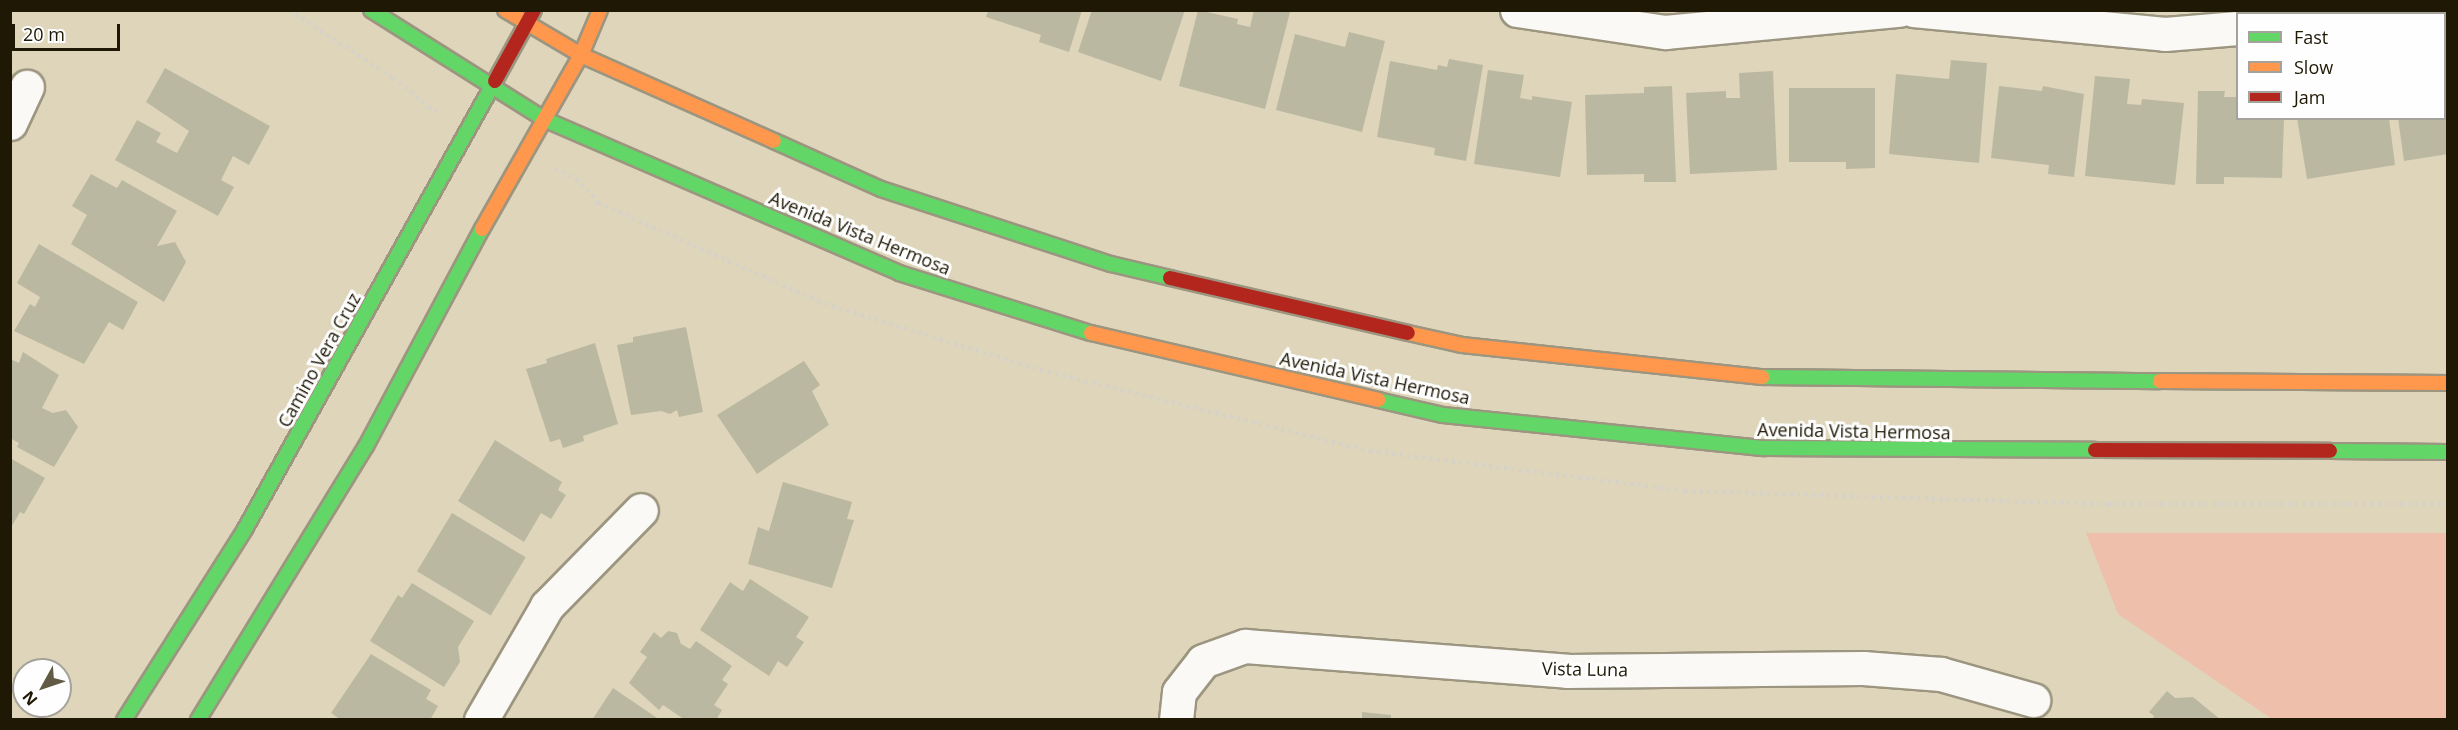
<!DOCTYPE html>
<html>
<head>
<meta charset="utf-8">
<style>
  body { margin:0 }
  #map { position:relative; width:2458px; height:730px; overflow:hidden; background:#ded5ba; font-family:"Open Sans",sans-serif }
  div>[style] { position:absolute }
  .green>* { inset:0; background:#eebfab }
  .building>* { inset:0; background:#bbb8a2; transform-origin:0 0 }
  .path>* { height:4px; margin-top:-2px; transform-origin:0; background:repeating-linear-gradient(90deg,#d4d2c9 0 3px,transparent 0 7.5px) }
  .roads { filter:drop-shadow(2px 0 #9c9580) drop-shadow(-2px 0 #9c9580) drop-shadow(0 2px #9c9580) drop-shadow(0 -2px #9c9580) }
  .street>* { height:33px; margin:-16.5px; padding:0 16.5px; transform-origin:16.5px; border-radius:16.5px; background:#faf9f5 }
  .fast>* { height:14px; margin:-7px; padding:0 7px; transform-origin:7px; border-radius:7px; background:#63d668 }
  .slow>* { height:14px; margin:-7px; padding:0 7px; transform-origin:7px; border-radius:7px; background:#ff974d }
  .jam>* { height:14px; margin:-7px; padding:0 7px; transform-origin:7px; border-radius:7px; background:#b3261e }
  span { translate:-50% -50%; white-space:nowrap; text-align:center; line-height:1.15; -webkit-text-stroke:6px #fefefe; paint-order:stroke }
  .street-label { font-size:18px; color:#1e1805 }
  .frame { position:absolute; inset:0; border:12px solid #1e1805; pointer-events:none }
  .legend { position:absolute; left:2236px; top:12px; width:210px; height:108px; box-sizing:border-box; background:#fefefe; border:2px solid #a4a29a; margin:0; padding:8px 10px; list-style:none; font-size:18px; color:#1e1805 }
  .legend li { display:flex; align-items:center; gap:12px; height:30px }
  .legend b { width:30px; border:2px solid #a4a29a }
  .north { position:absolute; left:12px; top:658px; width:60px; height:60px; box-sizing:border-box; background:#fefefe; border:2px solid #a4a29a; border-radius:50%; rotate:230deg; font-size:16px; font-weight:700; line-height:24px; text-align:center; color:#1e1805 }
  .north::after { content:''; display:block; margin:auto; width:21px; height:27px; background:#615a44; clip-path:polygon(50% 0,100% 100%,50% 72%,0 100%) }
  .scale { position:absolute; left:12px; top:24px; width:108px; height:27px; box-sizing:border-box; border:3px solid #1e1805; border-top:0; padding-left:8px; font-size:18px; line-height:21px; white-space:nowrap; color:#1e1805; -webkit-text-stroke:4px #fefefe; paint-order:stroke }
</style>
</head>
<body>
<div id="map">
  <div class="green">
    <div style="clip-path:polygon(2086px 533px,2447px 533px,2447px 719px,2272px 719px,2118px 614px)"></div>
  </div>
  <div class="building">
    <div style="clip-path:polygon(988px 10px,1082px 10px,1069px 52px,1039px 42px,1041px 35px,986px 17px)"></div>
    <div style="clip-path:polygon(1092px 10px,1185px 10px,1161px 81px,1078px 52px)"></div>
    <div style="clip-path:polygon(1198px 10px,1238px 19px,1237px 24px,1250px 27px,1254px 10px,1290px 12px,1265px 109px,1179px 86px)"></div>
    <div style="clip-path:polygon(1349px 32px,1385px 41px,1362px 132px,1276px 110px,1295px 34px,1345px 47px)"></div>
    <div style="clip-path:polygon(1449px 59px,1483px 65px,1466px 161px,1434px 155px,1435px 148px,1377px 137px,1390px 61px,1437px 70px,1438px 65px,1447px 67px)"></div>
    <div style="clip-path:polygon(1951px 60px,1987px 63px,1979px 163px,1889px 154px,1896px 74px,1949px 79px)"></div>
    <div style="clip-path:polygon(165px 68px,270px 126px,249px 165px,233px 156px,221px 180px,234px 187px,218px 216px,115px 160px,137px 120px,161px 133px,156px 142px,177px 153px,189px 131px,146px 102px)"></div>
    <div style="clip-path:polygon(1488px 70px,1524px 75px,1520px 98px,1532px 100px,1532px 96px,1572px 102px,1560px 177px,1474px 164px)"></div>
    <div style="clip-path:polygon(1773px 71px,1777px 170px,1690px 174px,1686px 93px,1726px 91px,1726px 98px,1740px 98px,1739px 73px)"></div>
    <div style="clip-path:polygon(2448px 71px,2448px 154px,2404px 161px,2398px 118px,2444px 118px)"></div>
    <div style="clip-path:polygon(2095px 76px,2130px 79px,2127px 104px,2141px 105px,2142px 99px,2184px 103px,2175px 185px,2085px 176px)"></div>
    <div style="clip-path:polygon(1672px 86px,1676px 182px,1644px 182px,1644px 174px,1587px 175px,1585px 95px,1644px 93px,1644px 87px)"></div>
    <div style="clip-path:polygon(1999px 86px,2042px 91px,2043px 86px,2084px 94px,2074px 177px,2048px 174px,2049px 165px,1991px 158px)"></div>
    <div style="clip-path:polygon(1789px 88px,1875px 88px,1875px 168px,1846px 169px,1846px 162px,1789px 162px)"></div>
    <div style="clip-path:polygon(2198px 91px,2225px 91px,2224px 97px,2238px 97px,2238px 118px,2284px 118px,2282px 178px,2224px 177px,2224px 184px,2196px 184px)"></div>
    <div style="clip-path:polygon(2297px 118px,2389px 118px,2395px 165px,2307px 179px)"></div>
    <div style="clip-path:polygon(91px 174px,117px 188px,122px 180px,177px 211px,157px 246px,175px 242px,186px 262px,164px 302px,71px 244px,87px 215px,72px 206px)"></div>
    <div style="clip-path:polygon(39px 244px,138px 302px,123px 330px,109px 322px,84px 364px,14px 331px,30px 304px,35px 307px,40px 297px,17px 283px)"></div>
    <div style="clip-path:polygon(686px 327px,703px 412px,679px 417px,677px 410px,670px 414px,661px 411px,631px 415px,617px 345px,633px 342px,633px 337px)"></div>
    <div style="clip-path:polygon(595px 343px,618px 424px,583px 436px,584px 441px,563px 448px,560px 439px,550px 442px,526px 369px,547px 363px,546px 359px)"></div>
    <div style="clip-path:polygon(23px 352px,59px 375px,42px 408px,53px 413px,66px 410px,78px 427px,54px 467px,17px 447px,19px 443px,10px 438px,10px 359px,19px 363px)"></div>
    <div style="clip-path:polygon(804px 361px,820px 385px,812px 391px,829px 425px,757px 474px,717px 415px)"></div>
    <div style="clip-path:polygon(495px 440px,562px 482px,558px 490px,566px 495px,551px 519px,541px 513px,524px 542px,458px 501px)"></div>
    <div style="clip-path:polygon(10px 458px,45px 478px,24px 514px,20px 512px,10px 529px)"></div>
    <div style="clip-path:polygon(783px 482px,852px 502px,847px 519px,854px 520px,832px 588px,748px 564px,758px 527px,769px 531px)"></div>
    <div style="left:452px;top:513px;width:86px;height:68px;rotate:31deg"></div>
    <div style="clip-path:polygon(750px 579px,809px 617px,796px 637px,804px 642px,787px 667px,778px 661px,769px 676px,700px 630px,730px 582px,743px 591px)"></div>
    <div style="clip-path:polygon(412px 583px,474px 621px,458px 647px,460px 662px,444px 687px,370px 641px,398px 595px,402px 598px)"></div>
    <div style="clip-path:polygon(668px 631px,677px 633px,681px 644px,690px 649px,696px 641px,732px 666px,722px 680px,728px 684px,714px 705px,722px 710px,716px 720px,685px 720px,663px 705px,659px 710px,629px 683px,647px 657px,640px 652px,654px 632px,661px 638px)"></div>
    <div style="clip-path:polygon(371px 654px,431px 690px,426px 699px,438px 706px,430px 720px,341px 720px,331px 713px)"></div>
    <div style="clip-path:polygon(613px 688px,660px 720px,592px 720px)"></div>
    <div style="clip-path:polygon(2167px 691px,2175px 698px,2193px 697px,2221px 720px,2152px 720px,2154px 716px,2149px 712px)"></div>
    <div style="clip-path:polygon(1362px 712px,1391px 715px,1391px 720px,1362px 720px)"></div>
  </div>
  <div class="path">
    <div style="left:289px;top:10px;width:124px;rotate:33.2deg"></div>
    <div style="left:393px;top:78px;width:56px;rotate:38.5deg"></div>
    <div style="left:555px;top:169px;width:23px;rotate:25deg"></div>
    <div style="left:576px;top:179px;width:33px;rotate:47deg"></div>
    <div style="left:598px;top:203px;width:248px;rotate:24deg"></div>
    <div style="left:825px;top:304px;width:233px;rotate:17deg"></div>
    <div style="left:1048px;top:372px;width:332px;rotate:13.8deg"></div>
    <div style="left:1370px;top:451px;width:318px;rotate:7.2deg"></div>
    <div style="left:1685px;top:491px;width:423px;rotate:1.8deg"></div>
    <div style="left:2108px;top:504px;width:340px"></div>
  </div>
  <div class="roads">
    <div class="street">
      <div style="left:1517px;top:10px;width:150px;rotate:8.5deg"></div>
      <div style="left:1665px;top:32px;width:235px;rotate:-5.4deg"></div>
      <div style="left:1913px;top:10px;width:253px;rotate:5.4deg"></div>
      <div style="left:2165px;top:34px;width:73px;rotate:-4.7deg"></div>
      <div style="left:2419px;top:14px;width:29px;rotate:-6deg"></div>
      <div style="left:10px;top:123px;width:40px;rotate:-65deg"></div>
      <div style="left:481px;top:720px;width:132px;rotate:-59.9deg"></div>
      <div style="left:547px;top:606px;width:134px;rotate:-45.6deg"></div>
      <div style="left:1176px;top:720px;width:28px;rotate:-84deg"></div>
      <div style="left:1179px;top:692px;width:39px;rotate:-52deg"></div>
      <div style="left:1203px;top:661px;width:45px;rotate:-19.7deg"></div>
      <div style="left:1245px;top:646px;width:323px;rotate:4.4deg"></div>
      <div style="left:1567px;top:671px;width:296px;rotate:-0.6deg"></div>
      <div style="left:1863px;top:668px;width:78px;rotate:4.4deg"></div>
      <div style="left:1941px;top:674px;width:96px;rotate:15.8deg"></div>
    </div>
    <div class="fast">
      <div style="left:371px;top:10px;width:207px;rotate:32.2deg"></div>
      <div style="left:546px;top:120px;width:385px;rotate:23.4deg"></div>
      <div style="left:899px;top:273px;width:201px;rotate:17.4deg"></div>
      <div style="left:774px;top:141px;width:117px;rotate:24.2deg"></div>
      <div style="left:881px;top:189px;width:242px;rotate:18.1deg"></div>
      <div style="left:1111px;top:264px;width:61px;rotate:13.3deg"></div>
      <div style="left:1762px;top:377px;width:398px;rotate:0.6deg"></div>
      <div style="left:1378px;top:400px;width:67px;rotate:13deg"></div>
      <div style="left:1443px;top:415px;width:323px;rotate:5.9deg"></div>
      <div style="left:1764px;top:448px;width:331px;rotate:0.3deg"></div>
      <div style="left:2330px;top:451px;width:118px;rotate:0.5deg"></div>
      <div style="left:124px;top:720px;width:226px;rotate:-57.6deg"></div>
      <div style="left:245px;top:529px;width:513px;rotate:-60.84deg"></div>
      <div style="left:198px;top:720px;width:321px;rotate:-58.5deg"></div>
      <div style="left:366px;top:446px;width:246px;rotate:-61.9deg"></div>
    </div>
    <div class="slow">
      <div style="left:505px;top:10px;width:88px;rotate:30.6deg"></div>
      <div style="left:581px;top:55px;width:211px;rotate:24deg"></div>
      <div style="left:482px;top:229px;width:200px;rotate:-60.4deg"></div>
      <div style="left:581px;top:55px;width:49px;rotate:-67.1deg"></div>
      <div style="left:1091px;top:333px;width:295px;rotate:13.1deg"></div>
      <div style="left:1408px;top:333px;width:55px;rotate:12.5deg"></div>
      <div style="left:1462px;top:345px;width:302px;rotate:6.1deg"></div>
      <div style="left:2160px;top:381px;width:288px;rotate:0.4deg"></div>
    </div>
    <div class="jam">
      <div style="left:495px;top:81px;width:81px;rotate:-61.2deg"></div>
      <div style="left:1170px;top:278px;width:244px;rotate:13deg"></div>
      <div style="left:2095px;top:450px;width:235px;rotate:0.2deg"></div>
    </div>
  </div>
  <div class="street-label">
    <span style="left:860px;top:233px;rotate:22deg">Avenida Vista Hermosa</span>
    <span style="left:319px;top:360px;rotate:-61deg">Camino Vera Cruz</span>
    <span style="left:1375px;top:378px;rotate:12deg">Avenida Vista Hermosa</span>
    <span style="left:1854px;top:431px;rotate:1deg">Avenida Vista Hermosa</span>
    <span style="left:1585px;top:669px;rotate:1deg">Vista Luna</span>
  </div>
  <div class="frame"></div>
  <ul class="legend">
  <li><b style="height:8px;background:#63d668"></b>Fast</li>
  <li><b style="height:8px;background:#ff974d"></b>Slow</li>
  <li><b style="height:8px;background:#b3261e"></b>Jam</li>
  </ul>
  <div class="north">N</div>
  <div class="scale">20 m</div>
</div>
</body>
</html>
